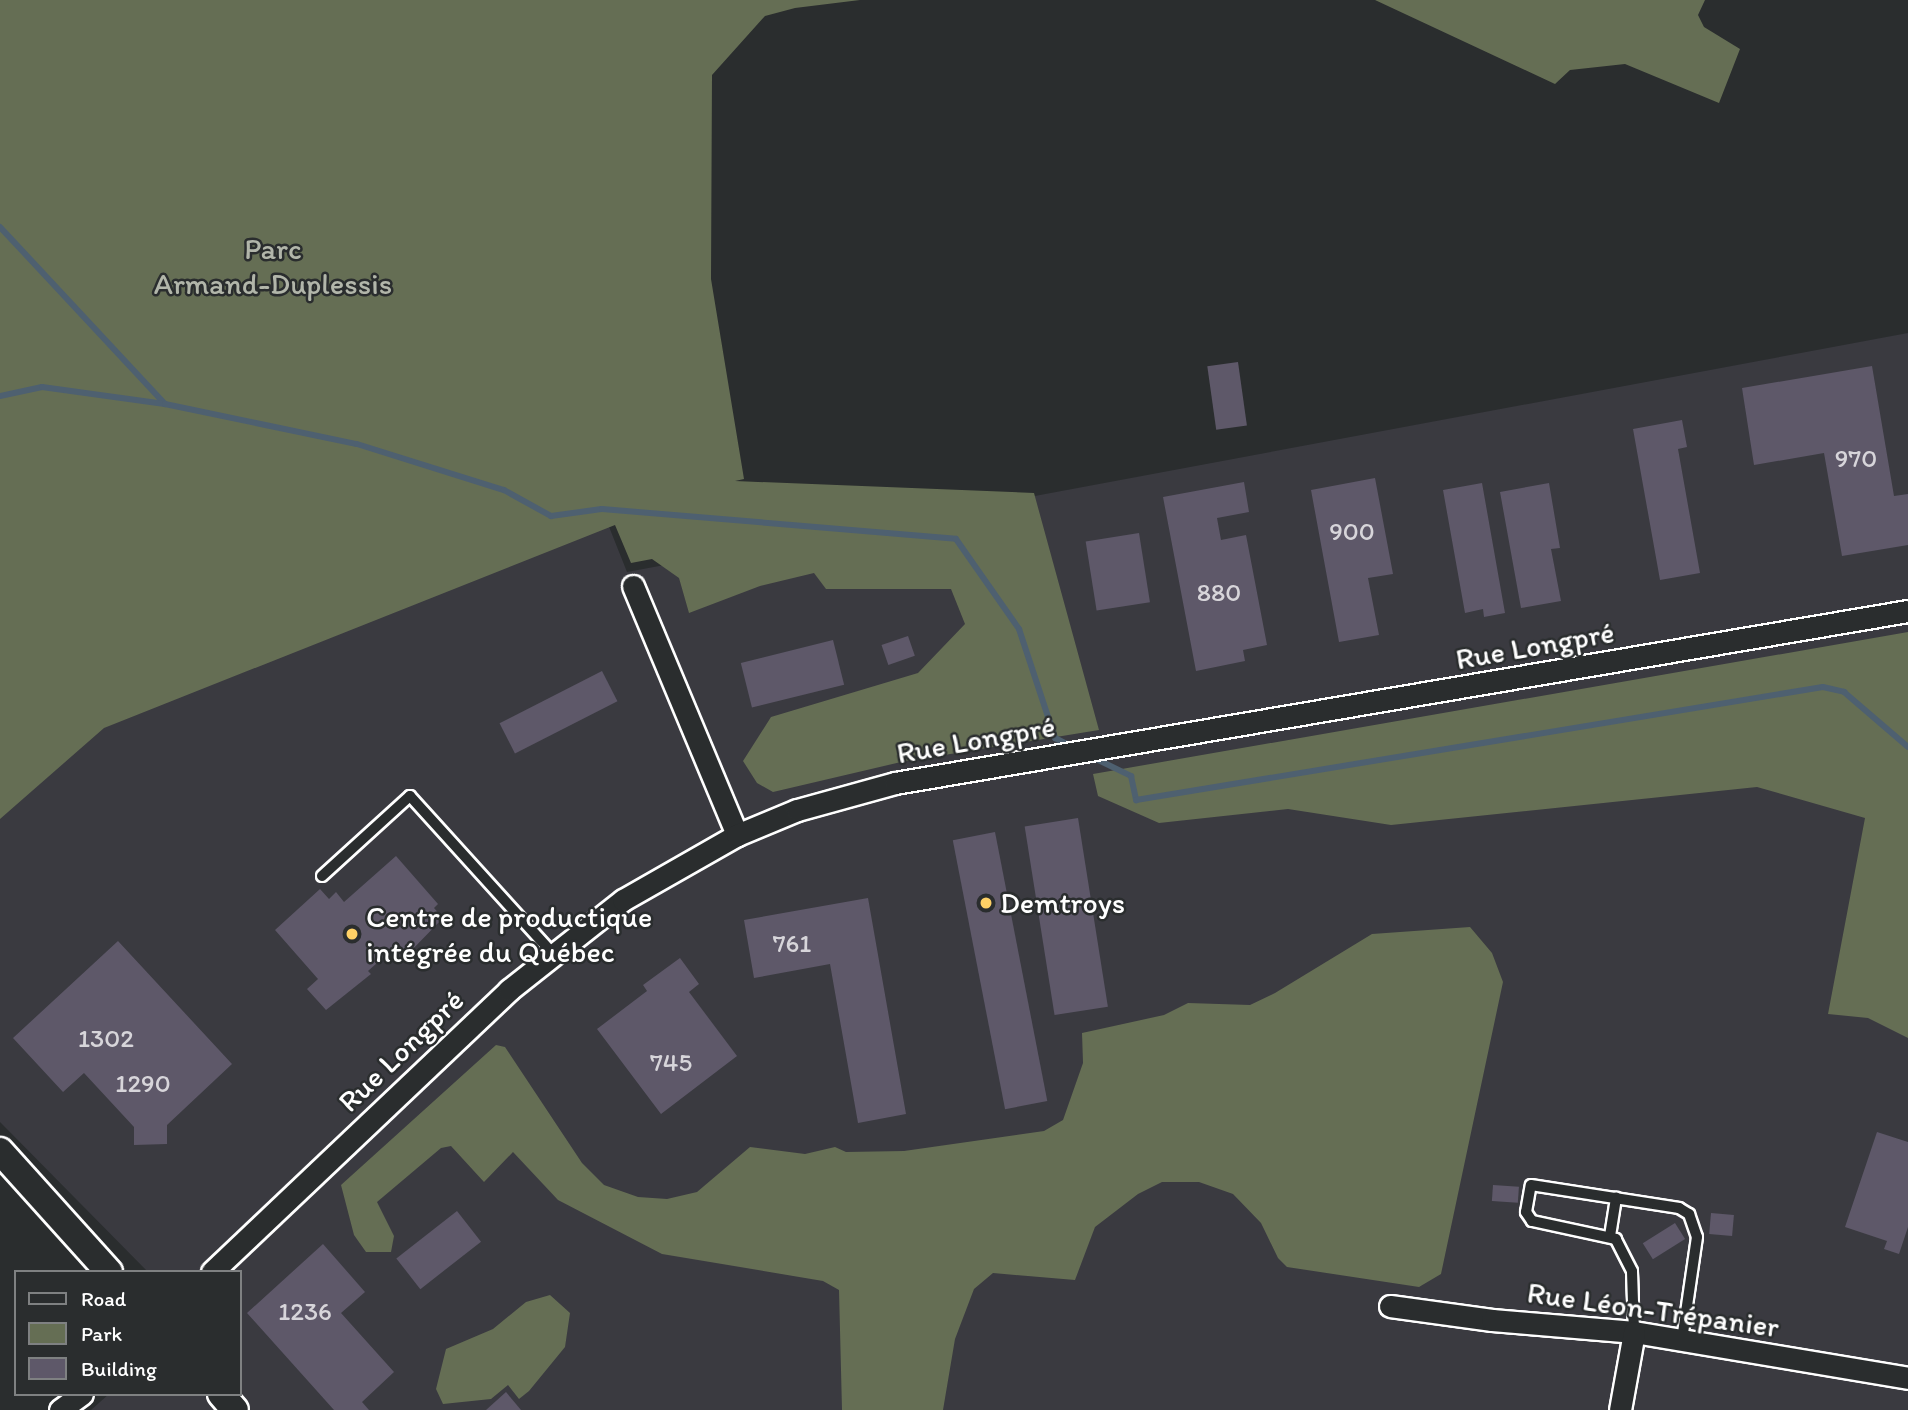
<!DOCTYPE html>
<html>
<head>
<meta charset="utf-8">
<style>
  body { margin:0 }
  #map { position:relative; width:1908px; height:1410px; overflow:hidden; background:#2a2d2e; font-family:Itim,sans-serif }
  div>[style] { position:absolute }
  .built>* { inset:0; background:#3a3a40 }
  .green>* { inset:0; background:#656e54 }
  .stream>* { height:6px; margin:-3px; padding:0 3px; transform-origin:3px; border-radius:3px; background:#4e6070 }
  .building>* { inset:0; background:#5e5869; transform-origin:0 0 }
  .roads { filter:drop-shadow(2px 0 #fff) drop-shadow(-2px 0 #fff) drop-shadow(0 2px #fff) drop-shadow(0 -2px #fff) }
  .service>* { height:10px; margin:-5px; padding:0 5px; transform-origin:5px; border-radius:5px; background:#2a2d2e }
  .minor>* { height:21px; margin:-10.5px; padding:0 10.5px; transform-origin:10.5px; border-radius:10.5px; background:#2a2d2e }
  .tertiary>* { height:26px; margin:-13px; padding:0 13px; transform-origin:13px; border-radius:13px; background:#2a2d2e }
  .dots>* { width:19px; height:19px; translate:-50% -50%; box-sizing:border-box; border:4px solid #2a2d2e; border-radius:50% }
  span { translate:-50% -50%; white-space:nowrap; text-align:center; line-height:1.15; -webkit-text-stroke:5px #2a2d2e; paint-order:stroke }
  .number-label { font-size:26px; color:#d7d5da }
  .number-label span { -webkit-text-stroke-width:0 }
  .park-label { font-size:30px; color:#b2b6aa }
  .street-label { font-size:30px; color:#fff }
  .poi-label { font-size:30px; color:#fff }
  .left { translate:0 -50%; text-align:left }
  .legend { position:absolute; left:14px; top:1270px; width:228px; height:126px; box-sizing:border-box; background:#2a2d2e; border:2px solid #7f8182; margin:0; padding:9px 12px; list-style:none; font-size:21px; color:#fff }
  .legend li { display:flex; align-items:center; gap:14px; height:35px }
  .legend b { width:35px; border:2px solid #7f8182 }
</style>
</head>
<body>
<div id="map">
  <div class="built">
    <div style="clip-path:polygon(1908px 333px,1908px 1410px,91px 1410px,109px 1394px,240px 1394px,240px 1272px,148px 1272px,0 1122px,0 773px,602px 509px,627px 572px)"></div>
  </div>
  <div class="green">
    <div style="clip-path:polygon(0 0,860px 0,795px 8px,765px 16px,712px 75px,711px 279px,744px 479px,735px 481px,1034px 493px,1099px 730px,901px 762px,773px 792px,757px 783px,743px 761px,771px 717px,918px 673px,965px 624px,951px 589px,826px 589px,814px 573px,760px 586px,689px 613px,679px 578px,652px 559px,631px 563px,615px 525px,104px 728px,0 819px)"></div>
    <div style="clip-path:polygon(1375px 0,1705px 0,1698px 15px,1704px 27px,1740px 49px,1719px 103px,1625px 64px,1570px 70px,1555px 84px)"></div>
    <div style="clip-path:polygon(1908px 632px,1908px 1038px,1868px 1018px,1828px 1014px,1865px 818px,1757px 787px,1391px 825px,1288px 809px,1159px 823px,1098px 796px,1093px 774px)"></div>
    <div style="clip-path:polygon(1470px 927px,1492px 953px,1503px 982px,1441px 1274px,1419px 1287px,1287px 1267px,1278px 1258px,1261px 1223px,1233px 1194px,1199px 1182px,1162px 1182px,1138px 1194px,1095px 1227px,1075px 1280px,993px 1273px,974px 1289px,955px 1339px,943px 1410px,842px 1410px,839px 1290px,823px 1281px,662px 1254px,558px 1200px,513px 1152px,484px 1182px,451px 1146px,441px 1148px,377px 1202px,394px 1236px,391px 1252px,366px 1252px,354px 1235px,341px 1185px,496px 1045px,505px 1047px,582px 1163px,604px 1185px,638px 1197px,667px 1199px,697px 1192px,750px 1147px,805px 1154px,835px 1147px,846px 1152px,904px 1151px,1044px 1131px,1063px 1120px,1083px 1063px,1082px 1033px,1164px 1015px,1188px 1003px,1250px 1005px,1275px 993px,1372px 934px)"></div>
    <div style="clip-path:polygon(550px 1295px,570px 1313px,565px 1347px,529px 1391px,519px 1399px,508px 1385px,491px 1399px,443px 1404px,436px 1389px,446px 1349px,493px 1329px,526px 1302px)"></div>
  </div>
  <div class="stream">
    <div style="left:0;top:227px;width:242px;rotate:47deg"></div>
    <div style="left:0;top:396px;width:43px;rotate:-12.1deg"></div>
    <div style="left:42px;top:387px;width:124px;rotate:7.9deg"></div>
    <div style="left:165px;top:404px;width:196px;rotate:11.8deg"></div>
    <div style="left:357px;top:444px;width:154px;rotate:17.4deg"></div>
    <div style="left:504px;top:490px;width:54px;rotate:29deg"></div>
    <div style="left:551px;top:516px;width:51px;rotate:-7.8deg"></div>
    <div style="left:602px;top:509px;width:355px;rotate:4.8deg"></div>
    <div style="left:956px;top:539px;width:110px;rotate:55deg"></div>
    <div style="left:1019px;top:629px;width:115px;rotate:71.7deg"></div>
    <div style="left:1055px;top:738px;width:18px;rotate:27deg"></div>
    <div style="left:1090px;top:756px;width:46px;rotate:26deg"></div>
    <div style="left:1131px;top:776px;width:25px;rotate:78deg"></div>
    <div style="left:1136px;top:800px;width:696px;rotate:-9.34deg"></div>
    <div style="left:1823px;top:687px;width:22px;rotate:13deg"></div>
    <div style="left:1844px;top:692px;width:84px;rotate:40.7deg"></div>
  </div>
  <div class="building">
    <div style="left:1238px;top:362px;width:64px;height:31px;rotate:82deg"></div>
    <div style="clip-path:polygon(1872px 366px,1894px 496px,1908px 494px,1908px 545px,1842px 556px,1824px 453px,1754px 465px,1742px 388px)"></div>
    <div style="clip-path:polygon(1682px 420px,1687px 447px,1678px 449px,1700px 573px,1660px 580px,1633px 429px)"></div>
    <div style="clip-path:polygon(1375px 478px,1393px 574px,1368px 578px,1379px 635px,1339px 642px,1311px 490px)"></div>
    <div style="clip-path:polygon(1244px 482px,1249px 512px,1217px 518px,1221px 540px,1246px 535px,1267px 645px,1243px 650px,1245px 661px,1196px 671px,1163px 497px)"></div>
    <div style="clip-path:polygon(1482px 483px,1505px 613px,1484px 617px,1483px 609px,1465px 613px,1443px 490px)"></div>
    <div style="clip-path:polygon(1549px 483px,1560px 548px,1551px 549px,1561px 601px,1521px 608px,1500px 492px)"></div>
    <div style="left:1139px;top:533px;width:70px;height:54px;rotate:81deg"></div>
    <div style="left:908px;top:636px;width:21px;height:28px;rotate:71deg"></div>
    <div style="left:833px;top:640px;width:46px;height:95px;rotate:76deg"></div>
    <div style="left:602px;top:671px;width:34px;height:115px;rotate:63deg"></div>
    <div style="left:1078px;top:818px;width:191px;height:54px;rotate:81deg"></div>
    <div style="left:995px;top:832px;width:274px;height:43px;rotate:79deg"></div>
    <div style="clip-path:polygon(396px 856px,438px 904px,434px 908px,443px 918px,408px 954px,396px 941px,393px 945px,395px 947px,368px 971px,371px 974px,326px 1010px,307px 989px,318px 979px,275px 930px,320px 889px,329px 899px,336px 892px,344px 902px)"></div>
    <div style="clip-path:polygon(868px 898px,906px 1114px,858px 1123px,830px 964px,754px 978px,744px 920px)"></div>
    <div style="clip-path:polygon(118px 941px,232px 1064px,167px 1125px,167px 1144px,134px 1145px,134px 1127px,84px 1073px,63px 1092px,13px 1038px)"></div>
    <div style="clip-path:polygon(680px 958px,699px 984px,689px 992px,737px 1056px,661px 1114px,597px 1029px,647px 991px,643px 985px)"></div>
    <div style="clip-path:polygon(1877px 1132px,1908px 1142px,1908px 1227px,1899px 1254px,1884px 1249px,1887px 1241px,1845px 1227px)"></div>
    <div style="left:1493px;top:1185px;width:26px;height:16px;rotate:4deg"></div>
    <div style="left:457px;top:1211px;width:39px;height:77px;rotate:52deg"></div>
    <div style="left:1711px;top:1213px;width:23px;height:21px;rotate:5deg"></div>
    <div style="left:1675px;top:1223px;width:19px;height:38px;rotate:58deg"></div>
    <div style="clip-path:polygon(323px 1244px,365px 1292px,341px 1313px,394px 1372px,362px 1402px,369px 1410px,334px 1410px,247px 1313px)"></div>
    <div style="clip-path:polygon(506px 1392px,521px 1410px,486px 1410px)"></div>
  </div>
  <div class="roads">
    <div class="service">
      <div style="left:322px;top:876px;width:119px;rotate:-42.3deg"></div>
      <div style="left:410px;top:796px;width:215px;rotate:47.8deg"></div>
      <div style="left:1610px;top:1236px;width:39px;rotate:-81deg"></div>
      <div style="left:1634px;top:1332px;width:61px;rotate:-91.9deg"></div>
      <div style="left:1632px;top:1271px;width:36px;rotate:-117deg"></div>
      <div style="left:1616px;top:1239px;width:86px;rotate:-167.9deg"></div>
      <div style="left:1532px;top:1221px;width:11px;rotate:-124deg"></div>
      <div style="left:1526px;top:1212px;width:27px;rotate:-80deg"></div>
      <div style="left:1531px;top:1185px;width:150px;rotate:8.8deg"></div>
      <div style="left:1679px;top:1208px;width:12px;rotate:31deg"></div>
      <div style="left:1689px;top:1214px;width:24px;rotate:71deg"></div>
      <div style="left:1697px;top:1237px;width:104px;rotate:98.3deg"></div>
    </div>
    <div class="minor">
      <div style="left:633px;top:586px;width:270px;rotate:67.3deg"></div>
      <div style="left:212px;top:1272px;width:410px;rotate:-43.5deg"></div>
      <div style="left:509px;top:990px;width:145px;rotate:-38.3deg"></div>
      <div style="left:623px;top:900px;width:131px;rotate:-29.7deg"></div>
      <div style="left:737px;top:835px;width:65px;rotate:-22.6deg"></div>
      <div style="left:797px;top:810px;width:102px;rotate:-15.4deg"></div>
      <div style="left:895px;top:783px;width:1027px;rotate:-9.64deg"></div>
      <div style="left:1390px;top:1306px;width:103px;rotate:7.8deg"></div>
      <div style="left:1492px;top:1320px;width:143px;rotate:4.8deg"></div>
      <div style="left:1634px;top:1332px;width:278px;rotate:9.5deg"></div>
      <div style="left:60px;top:1410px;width:27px;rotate:-36deg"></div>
      <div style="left:1620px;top:1410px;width:79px;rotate:-79.8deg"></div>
    </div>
    <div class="tertiary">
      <div style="left:0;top:1151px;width:163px;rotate:48deg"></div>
      <div style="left:221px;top:1394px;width:21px;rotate:49deg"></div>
    </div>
  </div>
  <div class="dots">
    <div style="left:986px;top:903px;background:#ffd166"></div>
    <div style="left:352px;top:934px;background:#ffd166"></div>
  </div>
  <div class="number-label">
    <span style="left:1856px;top:459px">970</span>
    <span style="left:1352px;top:532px">900</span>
    <span style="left:1219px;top:593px">880</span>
    <span style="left:792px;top:944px">761</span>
    <span style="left:106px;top:1039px">1302</span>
    <span style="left:671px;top:1063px">745</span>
    <span style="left:143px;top:1084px">1290</span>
    <span style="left:305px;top:1312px">1236</span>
  </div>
  <div class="park-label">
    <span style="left:273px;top:266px">Parc<br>Armand-Duplessis</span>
  </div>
  <div class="street-label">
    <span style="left:1535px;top:646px;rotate:-10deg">Rue Longpré</span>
    <span style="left:976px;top:740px;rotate:-10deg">Rue Longpré</span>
    <span style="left:401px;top:1051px;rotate:-44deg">Rue Longpré</span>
    <span style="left:1653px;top:1310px;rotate:8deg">Rue Léon-Trépanier</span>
  </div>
  <div class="poi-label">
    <span class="left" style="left:1000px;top:903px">Demtroys</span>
    <span class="left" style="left:366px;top:934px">Centre de productique<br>intégrée du Québec</span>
  </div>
  <ul class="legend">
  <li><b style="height:9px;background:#2a2d2e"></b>Road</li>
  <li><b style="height:19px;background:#656e54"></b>Park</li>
  <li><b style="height:19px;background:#5e5869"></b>Building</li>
  </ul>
</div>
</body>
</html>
